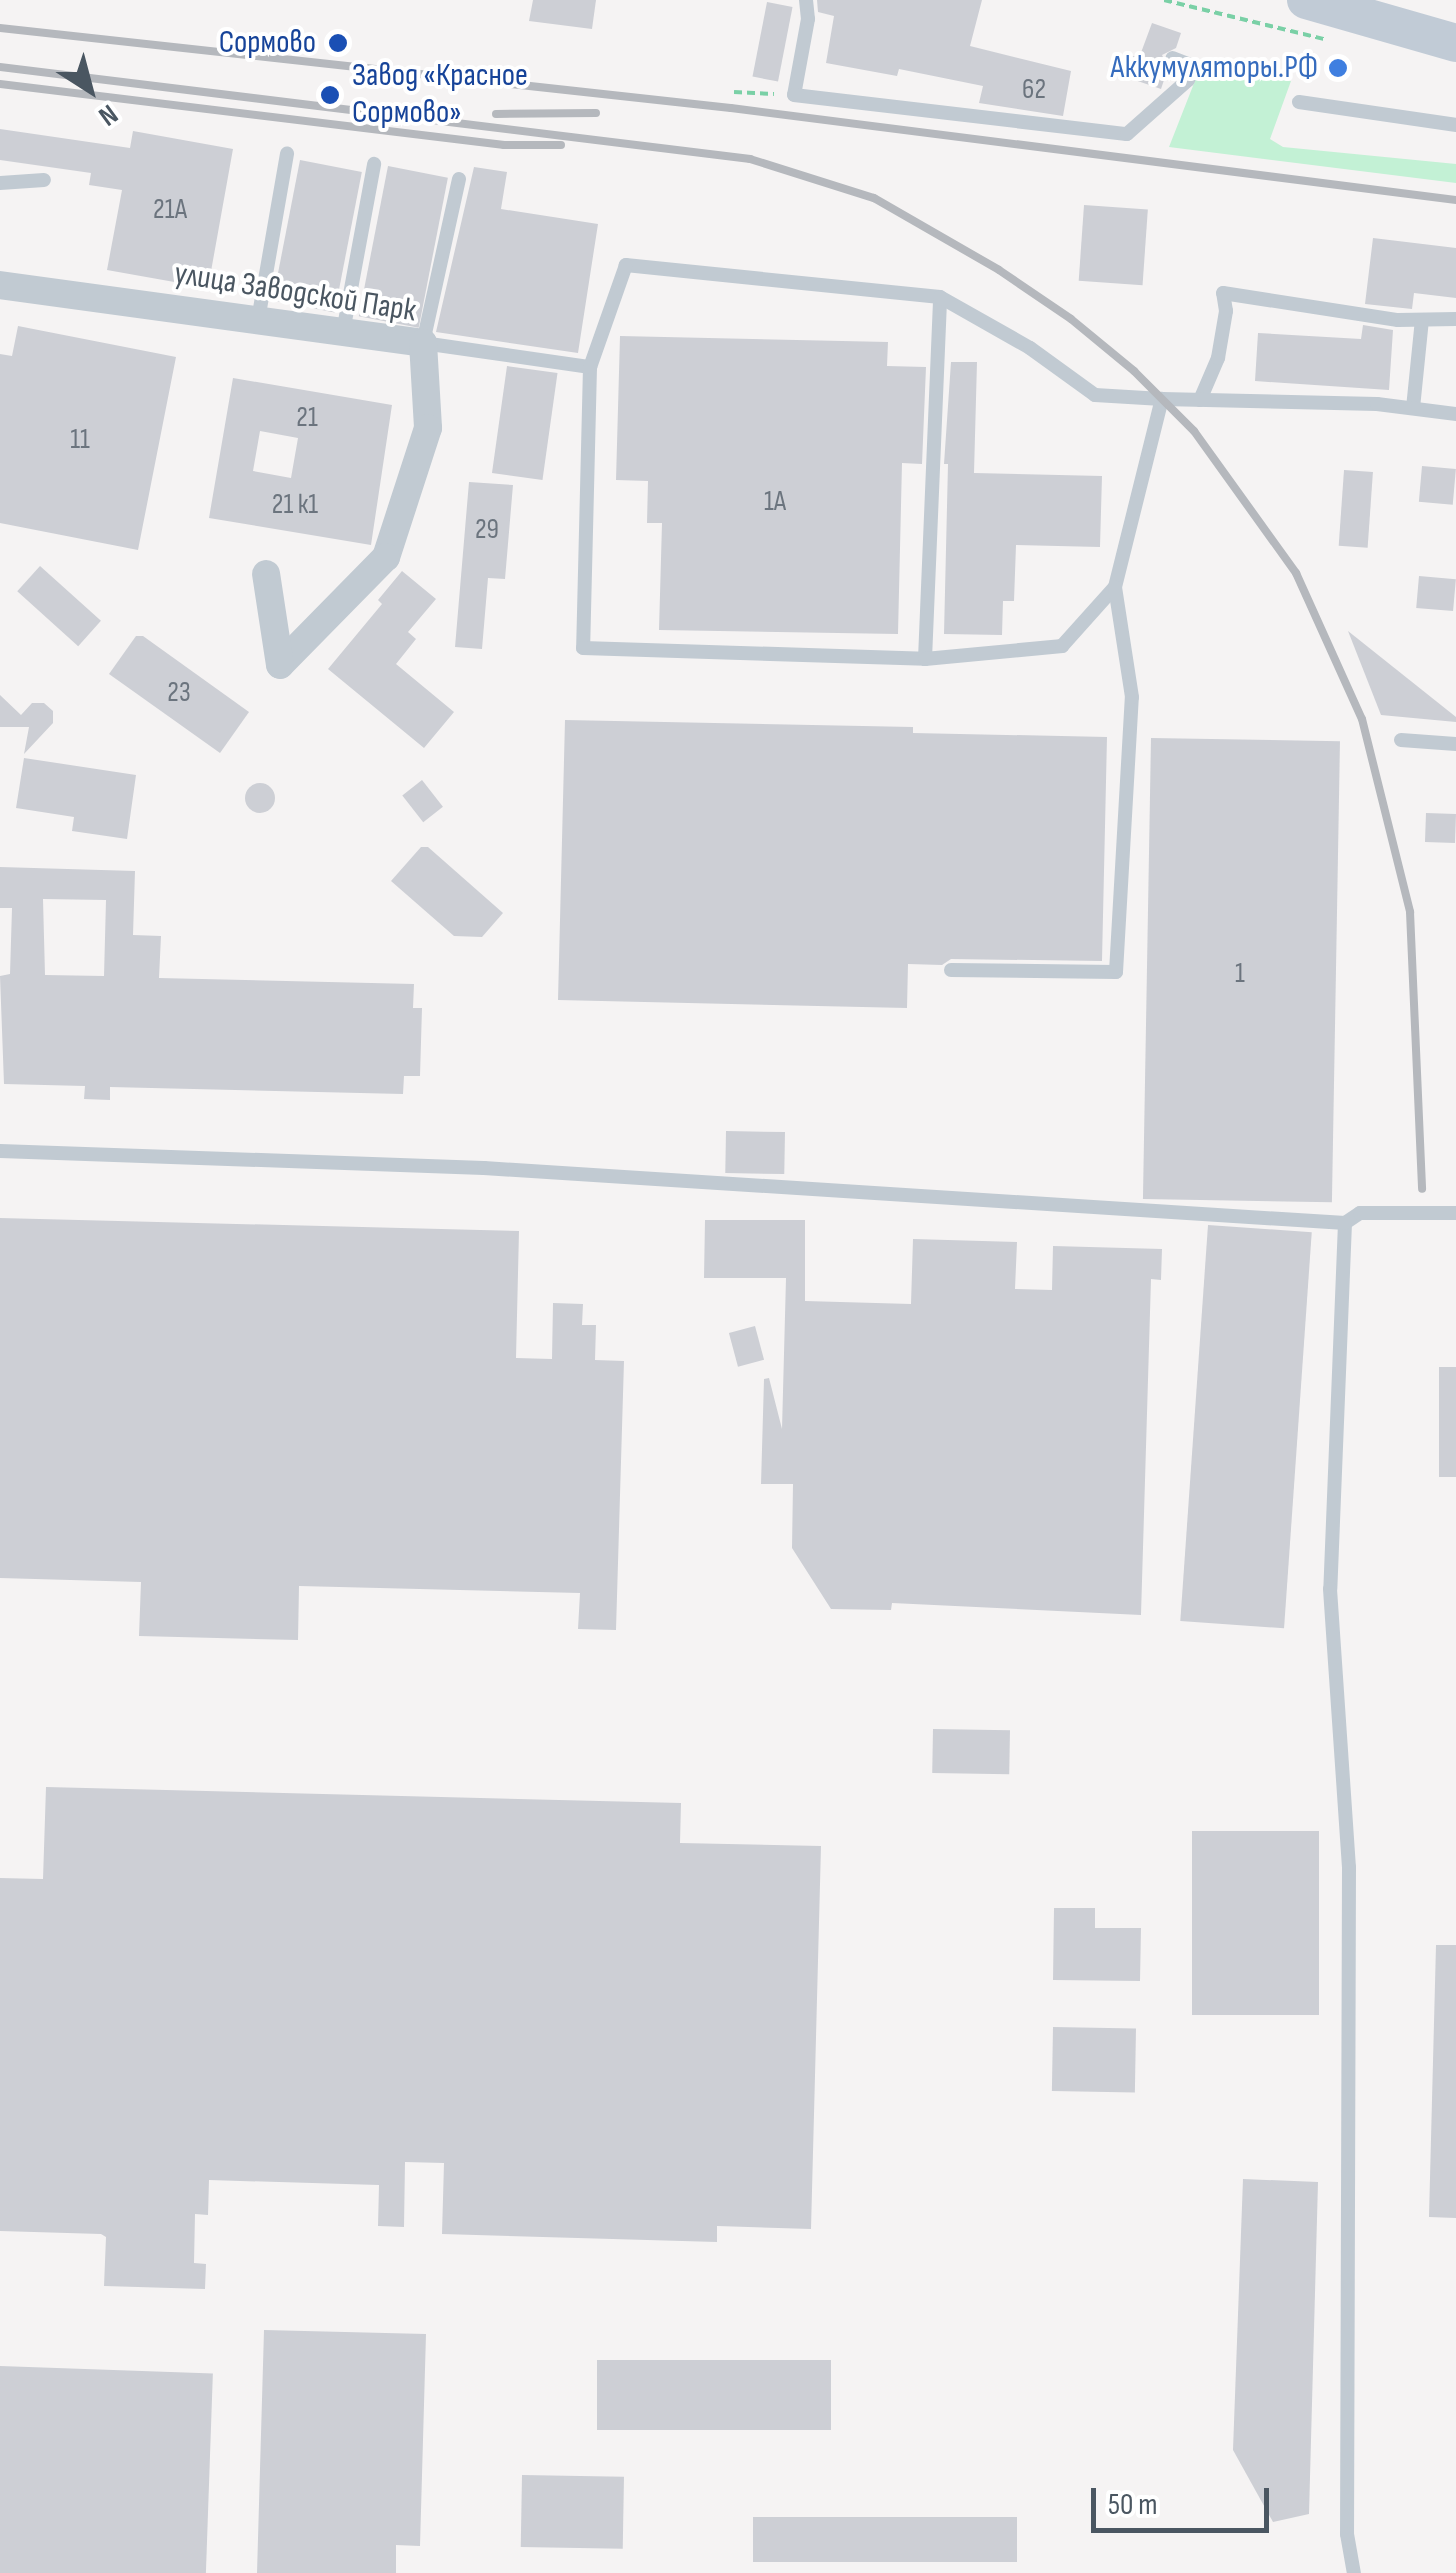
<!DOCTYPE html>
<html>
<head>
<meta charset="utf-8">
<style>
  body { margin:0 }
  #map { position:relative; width:1456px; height:2573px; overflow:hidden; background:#f5f3f3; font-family:"Sofia Sans Condensed",sans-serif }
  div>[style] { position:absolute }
  .green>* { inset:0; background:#c3f1d5 }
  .building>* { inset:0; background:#cdcfd5; transform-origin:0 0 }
  .round { border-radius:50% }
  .path>* { height:4px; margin-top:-2px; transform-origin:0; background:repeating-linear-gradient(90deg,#7ad0a6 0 8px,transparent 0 13px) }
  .lane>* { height:14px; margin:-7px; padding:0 7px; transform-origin:7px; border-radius:7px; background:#c1cad2 }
  .street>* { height:28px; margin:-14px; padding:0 14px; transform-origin:14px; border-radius:14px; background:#c1cad2 }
  .secondary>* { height:38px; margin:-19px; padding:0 19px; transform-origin:19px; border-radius:19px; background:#c1cbd6 }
  .rail>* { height:8px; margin:-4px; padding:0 4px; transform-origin:4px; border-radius:4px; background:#b5b8bd }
  .dots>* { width:28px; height:28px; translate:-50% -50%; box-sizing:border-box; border:5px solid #fff; border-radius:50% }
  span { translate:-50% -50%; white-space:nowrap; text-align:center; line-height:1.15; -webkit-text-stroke:8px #fff; paint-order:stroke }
  .number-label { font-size:28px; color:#6b747e }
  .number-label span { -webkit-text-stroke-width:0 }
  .transit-label { font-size:32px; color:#164399 }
  .right { translate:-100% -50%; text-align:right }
  .left { translate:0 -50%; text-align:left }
  .shop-label { font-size:32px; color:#366cbe }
  .street-label { font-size:32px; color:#4a5661 }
  .north { position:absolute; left:40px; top:40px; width:100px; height:100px; -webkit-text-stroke:8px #fff; paint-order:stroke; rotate:144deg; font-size:28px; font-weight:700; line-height:40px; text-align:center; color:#4a5661 }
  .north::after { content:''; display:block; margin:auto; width:35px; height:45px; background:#4a5661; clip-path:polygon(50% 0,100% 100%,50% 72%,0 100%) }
  .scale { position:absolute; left:1091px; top:2488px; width:178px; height:45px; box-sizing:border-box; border:5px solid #4a5661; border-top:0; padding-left:12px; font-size:30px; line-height:35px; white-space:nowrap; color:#4a5661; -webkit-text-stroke:8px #fff; paint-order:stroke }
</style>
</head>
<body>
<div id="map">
  <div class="green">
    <div style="clip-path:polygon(1200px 68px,1291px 81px,1270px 139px,1283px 147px,1456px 164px,1456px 183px,1169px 147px)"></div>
  </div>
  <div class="building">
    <div style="clip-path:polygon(533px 0,596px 0,592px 29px,529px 21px)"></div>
    <div style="clip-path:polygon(817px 0,982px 0,970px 46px,1071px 71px,1063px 116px,979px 103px,983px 86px,899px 69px,897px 76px,826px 63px,834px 16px,818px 12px)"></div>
    <div style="left:767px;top:2px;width:26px;height:76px;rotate:11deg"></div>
    <div style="clip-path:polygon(1152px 23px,1181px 33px,1176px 48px,1162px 55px,1168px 68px,1161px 89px,1123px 76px,1130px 55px,1139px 58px)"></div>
    <div style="clip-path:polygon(0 129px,130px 148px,133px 131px,233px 149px,208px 288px,107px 270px,122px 190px,89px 185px,91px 173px,0 160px)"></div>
    <div style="left:300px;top:160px;width:63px;height:143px;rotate:11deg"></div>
    <div style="left:388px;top:166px;width:61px;height:153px;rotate:11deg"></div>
    <div style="clip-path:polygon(474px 167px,507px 172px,501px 209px,598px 224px,578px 353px,436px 332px)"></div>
    <div style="left:1084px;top:205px;width:64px;height:76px;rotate:4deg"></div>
    <div style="clip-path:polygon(1373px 238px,1456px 248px,1456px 298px,1414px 293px,1412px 309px,1365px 304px)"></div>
    <div style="clip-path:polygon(1363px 325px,1393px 330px,1389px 390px,1255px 381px,1258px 333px,1361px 339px)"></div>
    <div style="clip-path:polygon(18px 326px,176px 357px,138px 550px,0 523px,0 354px,12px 356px)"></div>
    <div style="clip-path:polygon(620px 336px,888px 342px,887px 366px,926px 367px,922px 464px,902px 463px,898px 634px,659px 630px,662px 523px,647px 523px,648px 481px,616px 480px)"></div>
    <div style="clip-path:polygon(951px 362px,977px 362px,974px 473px,1102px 476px,1100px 547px,1016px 545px,1014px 601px,1003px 601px,1002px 635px,944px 634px,948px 464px,944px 464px)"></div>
    <div style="left:507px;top:366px;width:51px;height:108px;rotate:8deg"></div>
    <div style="clip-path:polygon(evenodd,233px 378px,392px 405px,371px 545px,209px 518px,233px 378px,260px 431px,298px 438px,291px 478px,253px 471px,260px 431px)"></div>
    <div style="left:1422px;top:466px;width:34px;height:36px;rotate:5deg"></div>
    <div style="left:1344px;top:470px;width:29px;height:76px;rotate:4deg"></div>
    <div style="clip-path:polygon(469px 482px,513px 485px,505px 579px,488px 578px,482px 649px,455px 647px)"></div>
    <div style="left:40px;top:566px;width:82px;height:34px;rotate:42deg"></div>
    <div style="clip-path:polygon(402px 571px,436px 599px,408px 632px,416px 639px,396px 664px,454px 712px,424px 748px,328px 669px,382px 604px,378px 600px)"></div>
    <div style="left:1419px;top:576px;width:37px;height:32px;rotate:5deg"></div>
    <div style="clip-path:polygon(1348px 631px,1456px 717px,1456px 722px,1381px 715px)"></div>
    <div style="clip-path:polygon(136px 636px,143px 636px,249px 712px,220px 753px,109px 674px)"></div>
    <div style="clip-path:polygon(0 695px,21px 715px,32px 703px,44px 703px,53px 711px,53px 723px,24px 754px,29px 727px,0 727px)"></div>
    <div style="clip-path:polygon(565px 720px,913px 727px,913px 733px,1107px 737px,1102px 961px,951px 959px,942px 965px,908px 964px,907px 1008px,558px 1000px)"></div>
    <div style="left:1151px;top:738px;width:189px;height:461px;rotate:1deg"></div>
    <div style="clip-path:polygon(24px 758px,136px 775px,127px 839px,72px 831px,74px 817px,16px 808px)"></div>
    <div style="left:422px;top:780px;width:34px;height:25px;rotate:52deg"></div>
    <div class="round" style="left:245px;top:783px;width:30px;height:30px"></div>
    <div style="left:1426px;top:813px;width:30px;height:29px;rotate:2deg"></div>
    <div style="clip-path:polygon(421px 847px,428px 847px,503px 913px,482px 937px,454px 936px,391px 881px)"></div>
    <div style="clip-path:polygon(evenodd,0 867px,135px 871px,133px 935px,161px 936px,159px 978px,414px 984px,413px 1008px,422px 1008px,420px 1076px,404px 1076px,403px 1094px,110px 1087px,110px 1100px,84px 1099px,85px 1086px,4px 1084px,0 976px,10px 974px,12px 908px,0 908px,0 867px,43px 899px,106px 900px,104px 976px,45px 975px,43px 899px)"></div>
    <div style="left:726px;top:1131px;width:59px;height:42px;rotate:1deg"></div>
    <div style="clip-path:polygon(0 1218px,519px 1231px,516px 1358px,552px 1359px,553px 1303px,583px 1304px,582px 1325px,596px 1325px,595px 1360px,624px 1361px,616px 1630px,578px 1629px,580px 1593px,299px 1586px,298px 1640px,139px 1636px,141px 1582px,0 1578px)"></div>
    <div style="clip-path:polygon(705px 1220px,805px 1220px,805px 1301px,911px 1304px,913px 1239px,1017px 1242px,1015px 1289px,1052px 1290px,1053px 1246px,1162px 1249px,1161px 1280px,1151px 1279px,1141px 1615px,892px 1603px,891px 1610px,831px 1609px,792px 1548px,793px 1484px,761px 1484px,764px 1379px,769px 1378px,782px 1429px,786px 1278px,704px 1278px)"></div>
    <div style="left:1208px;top:1225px;width:104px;height:397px;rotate:4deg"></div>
    <div style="left:755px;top:1326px;width:35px;height:27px;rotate:75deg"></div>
    <div style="left:1439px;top:1367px;width:17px;height:110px"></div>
    <div style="left:933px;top:1729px;width:77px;height:44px;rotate:1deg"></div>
    <div style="clip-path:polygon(46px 1787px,681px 1803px,680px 1843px,821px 1846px,811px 2229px,717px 2226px,717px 2242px,442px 2234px,444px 2163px,405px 2162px,404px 2227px,378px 2226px,379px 2185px,209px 2180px,208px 2215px,195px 2214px,194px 2263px,206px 2264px,205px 2289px,104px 2286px,106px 2237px,101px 2234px,0 2231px,0 1878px,43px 1879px)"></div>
    <div style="left:1192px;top:1831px;width:127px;height:184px"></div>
    <div style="clip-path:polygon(1054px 1908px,1095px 1908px,1095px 1928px,1141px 1928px,1140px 1981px,1053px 1980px)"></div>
    <div style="clip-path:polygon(1436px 1945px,1456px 1945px,1456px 2218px,1429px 2217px)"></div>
    <div style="left:1053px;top:2027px;width:83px;height:64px;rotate:1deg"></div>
    <div style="clip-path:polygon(1243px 2179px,1318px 2182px,1309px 2514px,1273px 2522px,1233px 2450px)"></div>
    <div style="clip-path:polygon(264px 2330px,426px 2334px,420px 2546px,396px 2545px,396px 2573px,257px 2573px)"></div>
    <div style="left:597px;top:2360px;width:234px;height:70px"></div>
    <div style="left:0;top:2366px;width:213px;height:207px;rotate:2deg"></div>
    <div style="left:522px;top:2475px;width:102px;height:72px;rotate:1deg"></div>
    <div style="left:753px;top:2517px;width:264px;height:45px"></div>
  </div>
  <div class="path">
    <div style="left:1164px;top:0;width:165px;rotate:13.7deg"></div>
    <div style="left:734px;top:92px;width:40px;rotate:2.9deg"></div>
  </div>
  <div class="lane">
    <div style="left:806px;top:0;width:19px;rotate:84deg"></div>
    <div style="left:808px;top:19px;width:77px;rotate:100.4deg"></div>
    <div style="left:794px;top:95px;width:335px;rotate:6.7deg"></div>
    <div style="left:1127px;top:134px;width:81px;rotate:-41.5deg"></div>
    <div style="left:1188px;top:80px;width:15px;rotate:-70deg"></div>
    <div style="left:1193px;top:66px;width:22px;rotate:-159deg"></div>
    <div style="left:1299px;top:102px;width:159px;rotate:8.3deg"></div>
    <div style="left:459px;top:179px;width:168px;rotate:102.4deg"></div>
    <div style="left:423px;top:343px;width:169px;rotate:8.2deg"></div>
    <div style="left:590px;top:367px;width:281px;rotate:91.4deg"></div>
    <div style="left:583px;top:648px;width:342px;rotate:1.8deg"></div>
    <div style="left:925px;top:659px;width:362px;rotate:-87.6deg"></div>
    <div style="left:940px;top:297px;width:316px;rotate:-174.2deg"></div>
    <div style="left:626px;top:265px;width:108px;rotate:109.4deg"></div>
    <div style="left:0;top:183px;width:44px;rotate:-3.9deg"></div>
    <div style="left:940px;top:297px;width:103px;rotate:29.5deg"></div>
    <div style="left:1030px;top:348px;width:80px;rotate:35.9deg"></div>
    <div style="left:1095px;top:395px;width:67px;rotate:3.4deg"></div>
    <div style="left:258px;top:320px;width:169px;rotate:-80.1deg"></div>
    <div style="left:343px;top:332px;width:171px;rotate:-79.5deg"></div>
    <div style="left:1200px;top:400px;width:46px;rotate:-66.8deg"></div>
    <div style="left:1218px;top:358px;width:48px;rotate:-80.3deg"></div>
    <div style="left:1226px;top:311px;width:18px;rotate:-99deg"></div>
    <div style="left:1223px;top:293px;width:177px;rotate:8.8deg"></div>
    <div style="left:1398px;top:320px;width:58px;rotate:-1deg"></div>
    <div style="left:1413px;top:408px;width:88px;rotate:-84.2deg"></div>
    <div style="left:925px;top:659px;width:138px;rotate:-5.4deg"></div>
    <div style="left:1062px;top:646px;width:79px;rotate:-48.1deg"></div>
    <div style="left:1115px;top:587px;width:194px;rotate:-76deg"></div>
    <div style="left:1162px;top:399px;width:215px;rotate:1.3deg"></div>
    <div style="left:1377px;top:404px;width:80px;rotate:7.2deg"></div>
    <div style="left:1401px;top:740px;width:55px;rotate:4.2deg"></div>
    <div style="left:951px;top:970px;width:165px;rotate:0.7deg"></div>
    <div style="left:1116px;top:972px;width:275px;rotate:-86.7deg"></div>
    <div style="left:1132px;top:697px;width:111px;rotate:-98.8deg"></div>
    <div style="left:0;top:1151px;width:484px;rotate:2deg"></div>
    <div style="left:484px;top:1168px;width:863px;rotate:3.66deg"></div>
    <div style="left:1345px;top:1223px;width:366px;rotate:92.3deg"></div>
    <div style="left:1330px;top:1589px;width:279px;rotate:86.1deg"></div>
    <div style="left:1349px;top:1867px;width:667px;rotate:90.17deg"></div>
    <div style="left:1347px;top:2534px;width:40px;rotate:80deg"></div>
    <div style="left:1345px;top:1223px;width:18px;rotate:-34deg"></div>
    <div style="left:1360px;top:1213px;width:96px"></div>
  </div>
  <div class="street">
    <div style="left:0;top:285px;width:427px;rotate:7.8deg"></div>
    <div style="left:423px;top:343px;width:85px;rotate:86.6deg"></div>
    <div style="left:428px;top:428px;width:136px;rotate:108deg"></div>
    <div style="left:386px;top:557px;width:151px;rotate:134.5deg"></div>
    <div style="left:280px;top:665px;width:92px;rotate:-98.7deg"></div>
  </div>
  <div class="secondary">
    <div style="left:1306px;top:0;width:156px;rotate:16deg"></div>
  </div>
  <div class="rail">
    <div style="left:0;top:28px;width:735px;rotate:6.25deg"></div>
    <div style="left:731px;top:108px;width:731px;rotate:7.23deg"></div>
    <div style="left:0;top:67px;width:756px;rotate:6.99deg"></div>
    <div style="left:750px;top:159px;width:130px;rotate:17.5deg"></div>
    <div style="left:874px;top:198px;width:144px;rotate:29.9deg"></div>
    <div style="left:999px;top:270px;width:87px;rotate:34.2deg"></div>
    <div style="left:1071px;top:319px;width:82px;rotate:39.5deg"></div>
    <div style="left:1134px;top:371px;width:85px;rotate:45deg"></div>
    <div style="left:1194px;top:431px;width:175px;rotate:54.3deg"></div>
    <div style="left:1296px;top:573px;width:160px;rotate:65.7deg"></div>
    <div style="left:1362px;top:719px;width:199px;rotate:76deg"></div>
    <div style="left:1410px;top:912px;width:277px;rotate:87.5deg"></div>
    <div style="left:0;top:84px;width:508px;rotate:6.9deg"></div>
    <div style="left:504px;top:145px;width:57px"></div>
    <div style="left:496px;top:114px;width:100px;rotate:-0.6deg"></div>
  </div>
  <div class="dots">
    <div style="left:338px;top:43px;background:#1a4fb4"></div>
    <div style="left:1338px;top:68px;background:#3f7fe0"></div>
    <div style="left:330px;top:95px;background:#1a4fb4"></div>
  </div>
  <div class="number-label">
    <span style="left:1034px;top:90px">62</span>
    <span style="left:170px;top:210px">21А</span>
    <span style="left:307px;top:418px">21</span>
    <span style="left:80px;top:440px">11</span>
    <span style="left:775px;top:502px">1А</span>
    <span style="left:295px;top:505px">21 к1</span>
    <span style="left:487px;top:530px">29</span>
    <span style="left:179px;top:693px">23</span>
    <span style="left:1240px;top:974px">1</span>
  </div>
  <div class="transit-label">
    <span class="right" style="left:316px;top:43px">Сормово</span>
    <span class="left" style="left:352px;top:95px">Завод «Красное<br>Сормово»</span>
  </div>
  <div class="shop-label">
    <span class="right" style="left:1318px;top:68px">Аккумуляторы.РФ</span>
  </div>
  <div class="street-label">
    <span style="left:295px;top:293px;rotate:9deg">улица Заводской Парк</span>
  </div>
  <div class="north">N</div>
  <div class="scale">50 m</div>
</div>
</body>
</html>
